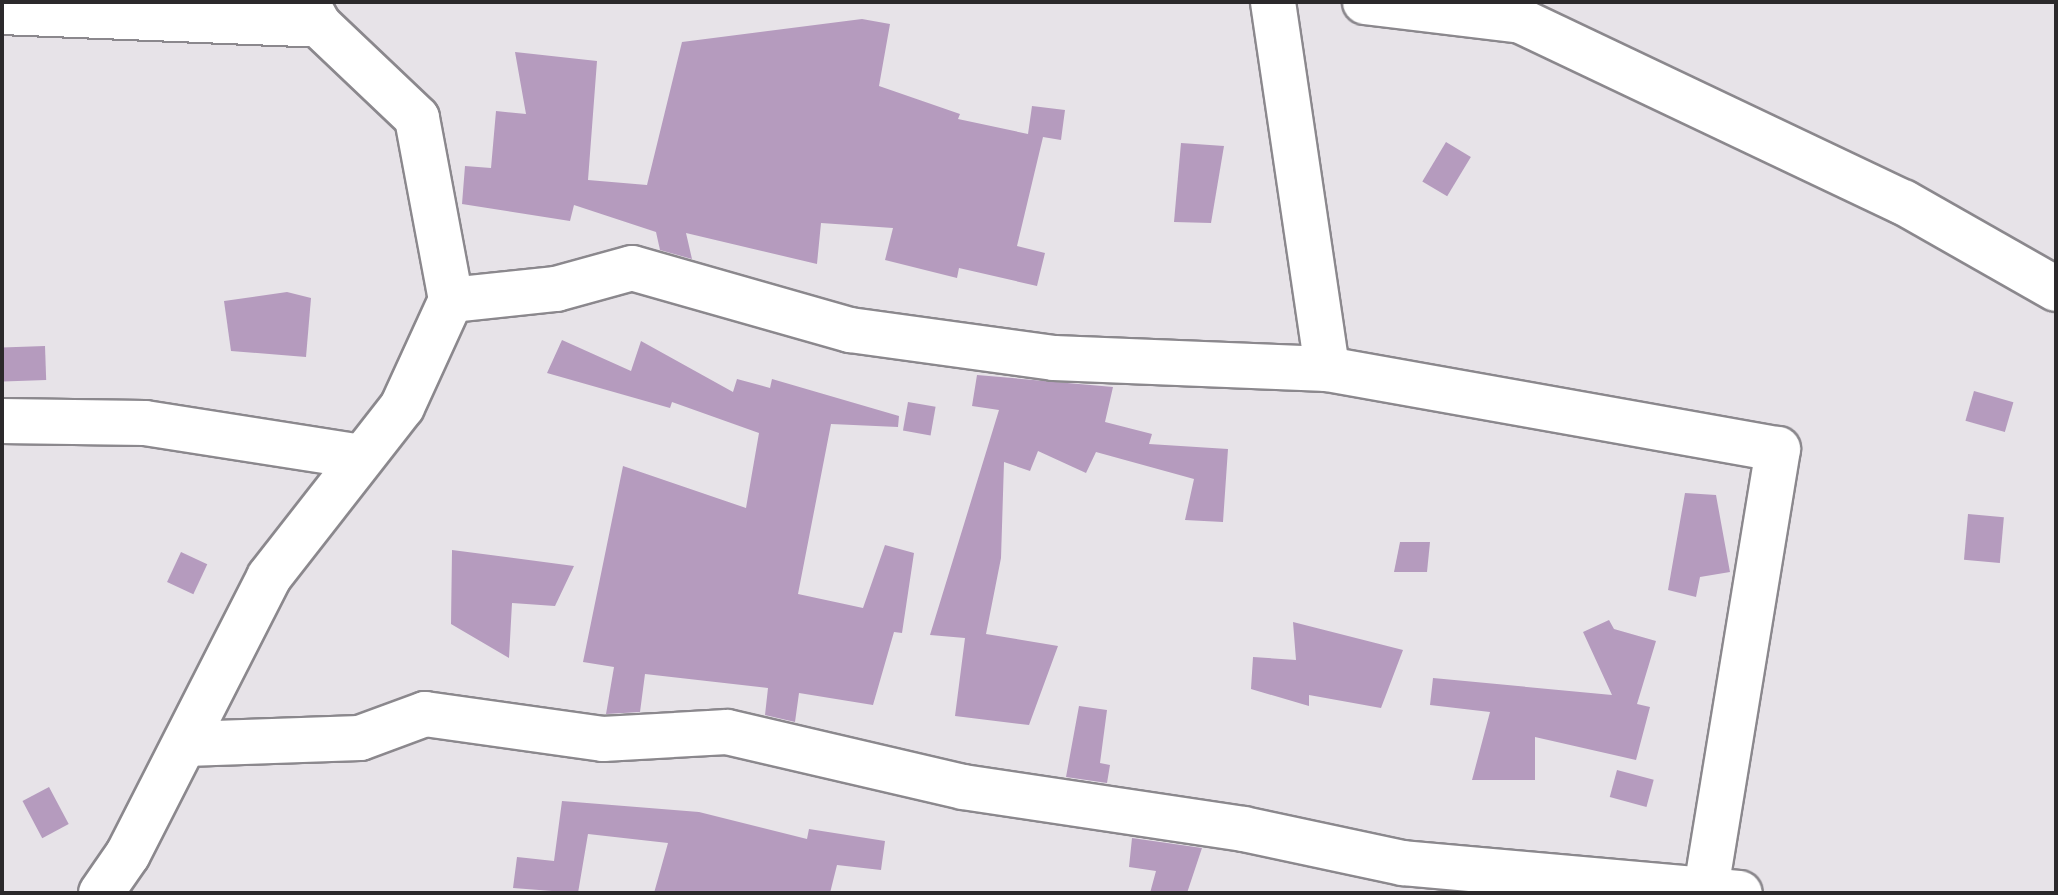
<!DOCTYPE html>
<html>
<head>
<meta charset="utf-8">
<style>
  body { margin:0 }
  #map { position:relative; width:2058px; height:895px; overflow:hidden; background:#e7e3e8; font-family:"Libre Baskerville",serif }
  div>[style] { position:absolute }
  .building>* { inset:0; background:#b59bbe; transform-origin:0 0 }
  .roads { filter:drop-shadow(2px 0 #8b888d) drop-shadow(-2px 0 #8b888d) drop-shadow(0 2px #8b888d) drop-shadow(0 -2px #8b888d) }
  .minor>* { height:44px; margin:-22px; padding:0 22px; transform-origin:22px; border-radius:22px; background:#fff }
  span { translate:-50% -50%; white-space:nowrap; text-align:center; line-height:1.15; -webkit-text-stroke:6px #f4f0f6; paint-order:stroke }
  .frame { position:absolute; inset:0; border:4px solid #2b292b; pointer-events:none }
</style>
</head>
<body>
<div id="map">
  <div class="building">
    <div style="clip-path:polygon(862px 19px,890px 24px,879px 86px,960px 114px,958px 119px,1028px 134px,1032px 106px,1065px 110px,1061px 140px,1043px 137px,1017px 246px,1045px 253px,1037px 286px,959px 268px,957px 278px,885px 260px,893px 228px,821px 223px,817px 264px,686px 233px,692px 259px,660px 250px,656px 232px,574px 205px,570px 221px,462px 204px,465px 166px,491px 168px,496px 111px,526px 114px,515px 52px,597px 61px,588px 180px,647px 185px,682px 42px)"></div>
    <div style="left:1446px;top:142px;width:29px;height:46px;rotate:31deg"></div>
    <div style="clip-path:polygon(1181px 143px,1224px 146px,1211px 223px,1174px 222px)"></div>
    <div style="clip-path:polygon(287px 292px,311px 298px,306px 357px,231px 351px,224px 301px)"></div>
    <div style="clip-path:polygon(562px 340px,631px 371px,641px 341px,733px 392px,737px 379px,770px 388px,772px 379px,899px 416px,898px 427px,831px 424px,798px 594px,863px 608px,885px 545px,914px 553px,902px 633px,894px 632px,873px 705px,799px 693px,795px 722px,765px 715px,768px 688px,645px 674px,640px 712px,606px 714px,614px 667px,583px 662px,623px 466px,746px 508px,759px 433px,672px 402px,670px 408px,547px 373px)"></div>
    <div style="left:45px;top:346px;width:34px;height:43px;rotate:88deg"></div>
    <div style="clip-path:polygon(977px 375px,1113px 387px,1105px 422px,1152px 434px,1149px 444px,1228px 449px,1223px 522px,1185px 520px,1194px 479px,1096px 452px,1086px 473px,1038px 451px,1030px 471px,1004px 462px,1001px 558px,986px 634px,1058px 646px,1029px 725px,955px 716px,965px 638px,930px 635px,999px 410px,972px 406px)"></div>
    <div style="left:1974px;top:391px;width:41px;height:31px;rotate:16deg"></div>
    <div style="left:908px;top:402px;width:28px;height:29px;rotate:10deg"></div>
    <div style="clip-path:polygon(1685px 493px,1716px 495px,1730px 572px,1700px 577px,1696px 597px,1668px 590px)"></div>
    <div style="left:1968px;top:514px;width:36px;height:46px;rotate:5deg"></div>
    <div style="clip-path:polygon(1400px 542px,1430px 542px,1427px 572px,1394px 572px)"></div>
    <div style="clip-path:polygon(452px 550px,574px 566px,555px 606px,512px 603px,509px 658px,451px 624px)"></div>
    <div style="left:181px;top:552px;width:29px;height:33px;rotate:25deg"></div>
    <div style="clip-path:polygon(1609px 620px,1614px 629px,1656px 641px,1637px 704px,1650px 707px,1636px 760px,1535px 737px,1535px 780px,1472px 780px,1490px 712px,1430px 705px,1433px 678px,1612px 695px,1583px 632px)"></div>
    <div style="clip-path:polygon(1293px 622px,1403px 650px,1381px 708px,1309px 695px,1309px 706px,1251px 689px,1253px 657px,1296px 660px)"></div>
    <div style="clip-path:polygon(1079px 706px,1107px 710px,1100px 763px,1110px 765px,1107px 783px,1066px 777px)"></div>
    <div style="left:1617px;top:770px;width:38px;height:28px;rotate:15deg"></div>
    <div style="left:49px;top:787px;width:42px;height:30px;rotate:62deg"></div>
    <div style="clip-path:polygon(562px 801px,699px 812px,807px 839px,809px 829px,885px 841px,881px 870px,837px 865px,830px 893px,654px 893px,668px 843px,588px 834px,578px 893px,513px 888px,517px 857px,554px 861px)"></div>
    <div style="clip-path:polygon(1132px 838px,1202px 848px,1187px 893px,1150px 893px,1156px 871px,1129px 867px)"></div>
  </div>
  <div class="roads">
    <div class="minor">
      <div style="left:1273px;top:2px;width:371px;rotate:81.6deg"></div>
      <div style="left:1365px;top:2px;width:157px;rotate:6.9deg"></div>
      <div style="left:1521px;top:21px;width:423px;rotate:25.4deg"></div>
      <div style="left:1903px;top:202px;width:176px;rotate:29.6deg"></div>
      <div style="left:2px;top:12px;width:317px;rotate:2.3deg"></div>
      <div style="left:451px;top:300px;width:106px;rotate:-6deg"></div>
      <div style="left:556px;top:289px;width:79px;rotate:-15.4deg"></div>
      <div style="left:632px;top:268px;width:227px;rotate:15.9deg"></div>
      <div style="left:850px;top:330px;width:206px;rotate:7.8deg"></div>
      <div style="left:1054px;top:358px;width:273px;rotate:2.3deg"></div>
      <div style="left:1327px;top:369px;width:458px;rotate:10.1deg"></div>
      <div style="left:1778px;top:449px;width:450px;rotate:99.3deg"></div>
      <div style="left:2px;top:421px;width:143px;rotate:0.8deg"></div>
      <div style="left:145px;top:423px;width:219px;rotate:8.9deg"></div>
      <div style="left:186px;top:744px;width:174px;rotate:-2deg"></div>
      <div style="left:360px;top:738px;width:69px;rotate:-20.3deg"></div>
      <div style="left:425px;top:714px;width:180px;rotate:8deg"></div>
      <div style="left:603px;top:739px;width:124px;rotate:-3.2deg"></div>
      <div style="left:727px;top:732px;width:242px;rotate:13.1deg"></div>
      <div style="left:963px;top:787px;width:284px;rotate:8.5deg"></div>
      <div style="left:1244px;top:829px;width:163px;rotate:12.1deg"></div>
      <div style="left:1403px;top:863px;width:338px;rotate:5.1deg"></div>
      <div style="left:101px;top:893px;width:47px;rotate:-55.3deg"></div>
      <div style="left:128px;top:854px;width:311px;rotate:-63deg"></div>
      <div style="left:269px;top:577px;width:216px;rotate:-52deg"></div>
      <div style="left:402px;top:407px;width:118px;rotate:-65.4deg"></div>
      <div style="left:451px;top:300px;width:185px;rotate:-100.6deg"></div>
      <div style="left:417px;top:118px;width:135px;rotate:-136.5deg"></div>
      <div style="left:319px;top:25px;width:26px;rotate:-119deg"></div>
    </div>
  </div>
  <div class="frame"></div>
</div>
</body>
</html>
